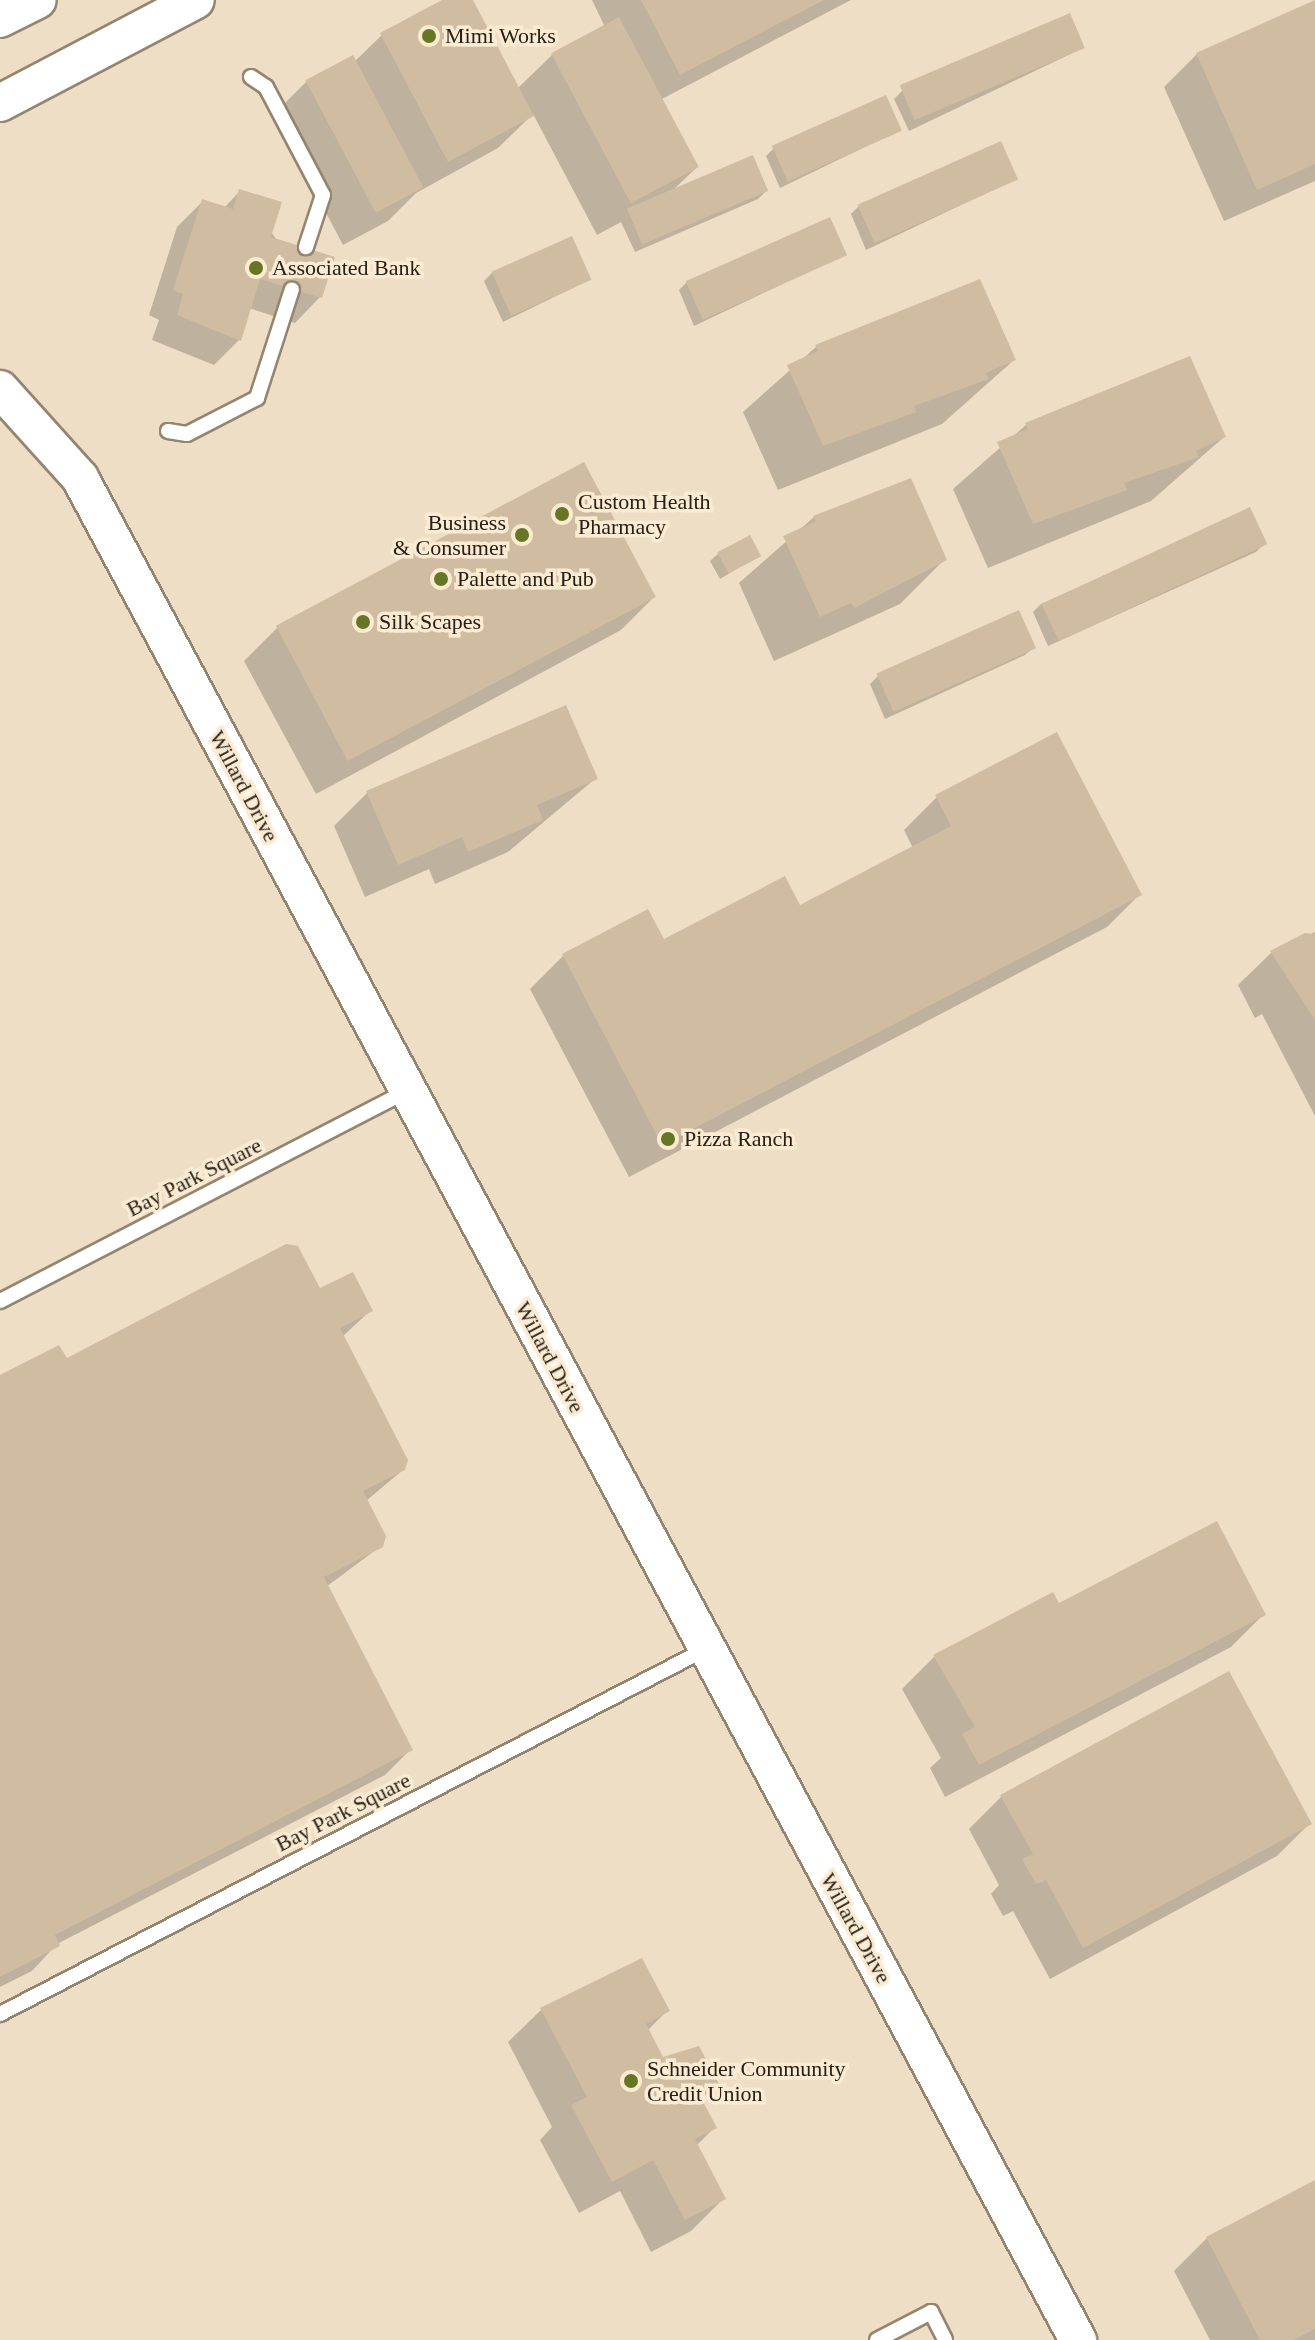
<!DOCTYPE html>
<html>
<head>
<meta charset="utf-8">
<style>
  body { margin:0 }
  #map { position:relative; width:1315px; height:2340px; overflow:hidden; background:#eedec5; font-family:Georgia,serif }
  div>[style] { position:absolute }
  .shadow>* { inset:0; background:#0003 }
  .building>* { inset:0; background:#d0bda1; transform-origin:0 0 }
  .roads { filter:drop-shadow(2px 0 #94856f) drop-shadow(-2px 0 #94856f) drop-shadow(0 2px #94856f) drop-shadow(0 -2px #94856f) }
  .service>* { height:14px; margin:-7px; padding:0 7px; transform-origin:7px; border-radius:7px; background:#fff }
  .tertiary>* { height:36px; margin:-18px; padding:0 18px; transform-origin:18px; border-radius:18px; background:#fff }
  .dots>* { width:22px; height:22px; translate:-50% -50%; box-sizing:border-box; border:4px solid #fbebd2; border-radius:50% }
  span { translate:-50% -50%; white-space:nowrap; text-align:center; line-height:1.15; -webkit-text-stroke:7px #fbebd2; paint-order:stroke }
  .poi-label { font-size:22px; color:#272118 }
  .left { translate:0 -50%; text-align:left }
  .right { translate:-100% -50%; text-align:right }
  .street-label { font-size:22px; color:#272118 }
</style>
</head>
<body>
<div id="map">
  <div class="shadow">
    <div style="clip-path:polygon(446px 0,471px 0,517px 89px,552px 55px,605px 27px,592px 0,851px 0,660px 100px,696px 168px,670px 193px,766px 191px,758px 199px,635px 252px,621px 222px,597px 235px,533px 114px,498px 148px,416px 193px,388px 221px,343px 245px,274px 114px,307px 81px,354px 62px,382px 35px)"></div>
    <div style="clip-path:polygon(1315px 2px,1315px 181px,1224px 221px,1164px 87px,1197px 54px)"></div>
    <div style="clip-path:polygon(1083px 48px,909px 131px,894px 99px,902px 91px)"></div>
    <div style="clip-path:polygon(900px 130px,780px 188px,766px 156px,774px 148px)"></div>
    <div style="clip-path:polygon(1016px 179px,866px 250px,851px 214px,859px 206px)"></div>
    <div style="clip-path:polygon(240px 191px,320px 297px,295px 323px,249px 308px,239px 340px,214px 365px,152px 340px,159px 320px,149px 315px,177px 227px,203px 201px,224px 208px)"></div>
    <div style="clip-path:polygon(844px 255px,694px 326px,679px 290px,687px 282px)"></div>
    <div style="clip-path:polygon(492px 273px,589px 280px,503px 322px,484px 281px)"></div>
    <div style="clip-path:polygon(816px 347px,1014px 360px,942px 424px,778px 490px,743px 412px)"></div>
    <div style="clip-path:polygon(1026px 425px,1224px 437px,1151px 501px,988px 568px,953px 489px)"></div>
    <div style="clip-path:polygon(1249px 510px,1264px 544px,1256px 552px,1048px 646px,1033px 612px,1041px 604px)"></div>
    <div style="clip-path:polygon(814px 517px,945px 559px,900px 604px,774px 661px,739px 583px)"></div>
    <div style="clip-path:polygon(719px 553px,758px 556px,720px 579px,710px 561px)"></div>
    <div style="clip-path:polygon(654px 597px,621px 630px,316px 794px,244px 661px,277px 628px)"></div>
    <div style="clip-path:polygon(1018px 613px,1034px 647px,1025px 655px,885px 719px,870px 684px,878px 676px)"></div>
    <div style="clip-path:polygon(596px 778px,508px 852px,435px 884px,429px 869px,365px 897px,334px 826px,367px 793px)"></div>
    <div style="clip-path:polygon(937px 797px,1140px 894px,1107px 927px,629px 1177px,530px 989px,563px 956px,648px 912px,664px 942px,800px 907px,913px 848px,904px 830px)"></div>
    <div style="clip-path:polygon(1315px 932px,1315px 1116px,1262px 1014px,1255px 1018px,1238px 985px,1271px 953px)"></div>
    <div style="clip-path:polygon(319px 1291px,371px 1310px,342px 1337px,404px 1469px,366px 1501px,381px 1546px,326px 1587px,411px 1749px,385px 1775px,57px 1944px,32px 1971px,0 1987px,0 1378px)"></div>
    <div style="clip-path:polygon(1058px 1606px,1264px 1614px,1231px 1647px,945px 1797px,930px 1768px,941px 1758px,902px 1689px,934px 1657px)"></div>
    <div style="clip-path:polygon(1002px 1796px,1310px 1823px,1277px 1856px,1050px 1979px,1013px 1911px,1003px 1916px,991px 1894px,999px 1885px,969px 1829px)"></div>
    <div style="clip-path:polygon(541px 2010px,667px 2011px,647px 2031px,662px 2060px,717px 2084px,700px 2100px,714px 2128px,696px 2146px,724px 2198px,691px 2231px,651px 2252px,620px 2191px,579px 2213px,540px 2140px,552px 2127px,508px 2042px)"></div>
    <div style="clip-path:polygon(1315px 2182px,1315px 2340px,1210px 2340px,1174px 2271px,1207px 2238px)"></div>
  </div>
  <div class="building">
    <div style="clip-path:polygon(442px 0,473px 0,534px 116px,448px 162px,380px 33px)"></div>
    <div style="clip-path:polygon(641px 0,824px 0,680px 75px)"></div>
    <div style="clip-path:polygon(1315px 0,1315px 164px,1257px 190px,1196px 53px)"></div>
    <div style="left:1070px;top:13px;width:38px;height:185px;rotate:67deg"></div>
    <div style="left:619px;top:17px;width:170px;height:77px;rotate:62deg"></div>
    <div style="left:353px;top:55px;width:150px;height:54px;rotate:62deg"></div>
    <div style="left:886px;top:95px;width:39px;height:125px;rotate:66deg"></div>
    <div style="left:1001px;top:141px;width:42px;height:157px;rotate:66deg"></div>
    <div style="left:753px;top:155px;width:39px;height:137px;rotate:67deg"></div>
    <div style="clip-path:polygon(239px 189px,282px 202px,271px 237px,335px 257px,322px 298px,260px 279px,241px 341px,177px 315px,183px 294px,173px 290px,202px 199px,233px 209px)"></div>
    <div style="left:830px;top:217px;width:42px;height:158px;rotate:66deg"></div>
    <div style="left:572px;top:236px;width:48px;height:88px;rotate:66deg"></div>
    <div style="clip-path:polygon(980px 279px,1016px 360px,986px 373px,989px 379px,914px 406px,916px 412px,823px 446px,787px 365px,818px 351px,815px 345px)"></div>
    <div style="clip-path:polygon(1190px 356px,1226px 437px,1196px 451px,1199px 457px,1124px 483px,1127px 490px,1033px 524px,997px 442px,1028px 429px,1025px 423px)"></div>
    <div style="left:584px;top:462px;width:153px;height:349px;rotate:62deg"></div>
    <div style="clip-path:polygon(911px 478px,947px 560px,854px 608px,851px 603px,820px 617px,783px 536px,816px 521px,813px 516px)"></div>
    <div style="left:1250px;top:507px;width:41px;height:230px;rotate:65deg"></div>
    <div style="left:750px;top:535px;width:24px;height:37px;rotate:62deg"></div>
    <div style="left:1019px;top:610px;width:42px;height:156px;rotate:66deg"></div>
    <div style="clip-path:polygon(566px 705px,598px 779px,537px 805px,543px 820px,468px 852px,462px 837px,398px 865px,366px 791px)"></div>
    <div style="clip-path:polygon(1057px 732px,1142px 895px,662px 1145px,562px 954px,648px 909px,664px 939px,785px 876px,800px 905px,951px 826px,935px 795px)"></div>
    <div style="clip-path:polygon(1305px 933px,1315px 934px,1315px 1020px,1270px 951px)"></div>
    <div style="clip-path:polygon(286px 1244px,298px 1246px,320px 1288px,353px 1272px,373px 1311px,340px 1328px,408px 1460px,405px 1470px,363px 1491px,386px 1536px,383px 1547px,324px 1577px,413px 1750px,55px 1935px,60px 1946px,0 1977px,0 1375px,59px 1345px,67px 1358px)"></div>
    <div style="clip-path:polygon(1217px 1521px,1266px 1615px,979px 1765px,962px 1734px,975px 1727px,933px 1655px,1053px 1592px,1059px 1603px)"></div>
    <div style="clip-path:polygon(1229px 1671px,1312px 1824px,1083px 1948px,1046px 1880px,1036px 1884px,1022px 1859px,1033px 1854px,1000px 1795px)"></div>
    <div style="clip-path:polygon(642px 1958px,670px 2011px,646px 2024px,663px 2057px,699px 2046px,719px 2084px,699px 2094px,717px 2128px,695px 2139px,726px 2199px,685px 2220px,653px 2160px,612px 2182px,571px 2105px,587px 2097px,540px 2008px)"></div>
    <div style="clip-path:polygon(1315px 2180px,1315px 2329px,1294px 2340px,1260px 2340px,1206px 2237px)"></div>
  </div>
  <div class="roads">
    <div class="service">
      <div style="left:251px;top:77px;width:18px;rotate:34deg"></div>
      <div style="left:266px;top:87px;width:122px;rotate:62.2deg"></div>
      <div style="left:323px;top:195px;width:55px;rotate:108.1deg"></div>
      <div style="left:168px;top:431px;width:19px;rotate:9deg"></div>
      <div style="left:187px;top:434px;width:79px;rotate:-27.2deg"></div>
      <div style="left:257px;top:398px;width:114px;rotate:-72.2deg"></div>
      <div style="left:0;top:1301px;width:458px;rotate:-27.3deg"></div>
      <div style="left:0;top:2014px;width:795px;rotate:-27.34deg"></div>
      <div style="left:877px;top:2340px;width:61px;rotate:-27.4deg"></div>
      <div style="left:931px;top:2312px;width:31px;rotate:63deg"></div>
    </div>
    <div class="tertiary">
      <div style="left:0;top:19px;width:42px;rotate:-26.6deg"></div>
      <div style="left:0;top:103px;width:221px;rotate:-27.7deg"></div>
      <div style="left:0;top:389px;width:120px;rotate:48deg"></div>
      <div style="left:80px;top:478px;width:2113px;rotate:61.81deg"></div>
    </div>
  </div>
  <div class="dots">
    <div style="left:429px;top:36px;background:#657625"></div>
    <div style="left:256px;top:268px;background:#657625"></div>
    <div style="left:562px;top:514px;background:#657625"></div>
    <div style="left:522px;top:535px;background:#657625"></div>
    <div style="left:441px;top:579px;background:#657625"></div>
    <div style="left:363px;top:622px;background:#657625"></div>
    <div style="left:668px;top:1139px;background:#657625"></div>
    <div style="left:631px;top:2081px;background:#657625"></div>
  </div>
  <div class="poi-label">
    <span class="left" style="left:445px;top:36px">Mimi Works</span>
    <span class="left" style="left:272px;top:268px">Associated Bank</span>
    <span class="left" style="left:578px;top:514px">Custom Health<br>Pharmacy</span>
    <span class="right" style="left:506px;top:535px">Business<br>&amp; Consumer</span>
    <span class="left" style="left:457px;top:579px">Palette and Pub</span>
    <span class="left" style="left:379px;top:622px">Silk Scapes</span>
    <span class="left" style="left:684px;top:1139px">Pizza Ranch</span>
    <span class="left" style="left:647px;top:2081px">Schneider Community<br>Credit Union</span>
  </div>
  <div class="street-label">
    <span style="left:244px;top:786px;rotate:62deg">Willard Drive</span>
    <span style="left:194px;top:1177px;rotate:-27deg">Bay Park Square</span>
    <span style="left:550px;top:1357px;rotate:62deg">Willard Drive</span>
    <span style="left:343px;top:1812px;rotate:-27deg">Bay Park Square</span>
    <span style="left:856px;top:1928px;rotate:61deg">Willard Drive</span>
  </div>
</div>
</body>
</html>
